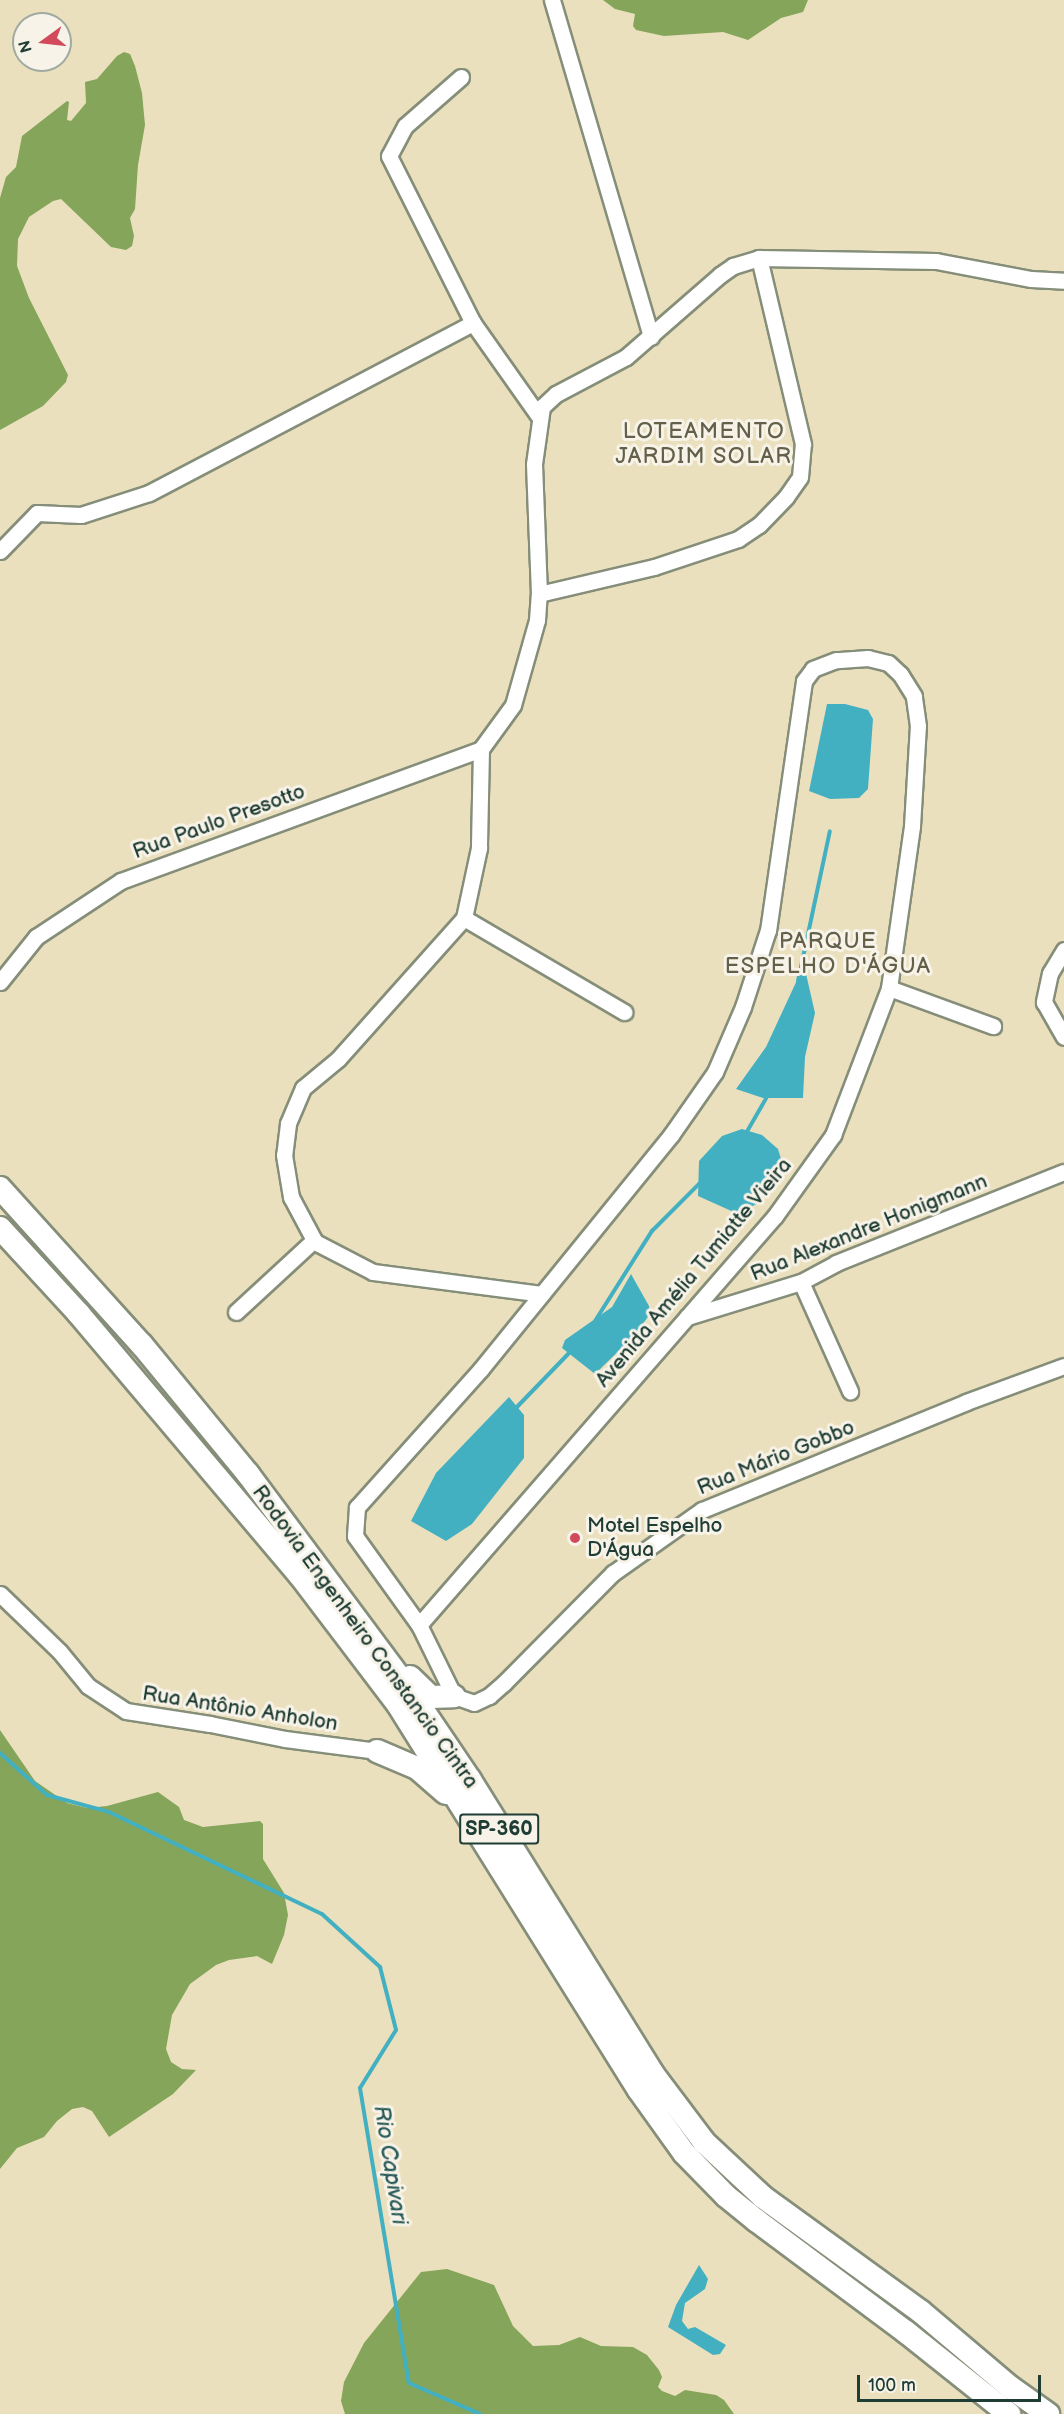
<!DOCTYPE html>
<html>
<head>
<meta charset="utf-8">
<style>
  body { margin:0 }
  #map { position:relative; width:1064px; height:2414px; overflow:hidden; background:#ebe0be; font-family:"Balsamiq Sans",sans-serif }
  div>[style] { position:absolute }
  .forest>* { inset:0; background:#84a55a }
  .water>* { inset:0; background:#43b0c1 }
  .stream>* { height:4px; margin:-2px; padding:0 2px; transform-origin:2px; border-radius:2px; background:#43b0c1 }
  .roads { filter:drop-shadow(2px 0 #858e79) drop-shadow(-2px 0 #858e79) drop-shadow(0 2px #858e79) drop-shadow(0 -2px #858e79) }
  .minor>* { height:15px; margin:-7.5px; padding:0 7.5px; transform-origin:7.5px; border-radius:7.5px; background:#fff }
  .highway>* { height:22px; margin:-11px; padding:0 11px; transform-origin:11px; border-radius:11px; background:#fff }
  .dots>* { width:16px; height:16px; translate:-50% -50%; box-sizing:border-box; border:3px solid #f7f3e8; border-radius:50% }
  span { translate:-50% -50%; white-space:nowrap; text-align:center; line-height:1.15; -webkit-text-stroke:6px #f7f3e8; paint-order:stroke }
  .shield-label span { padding:2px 4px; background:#f7f3e8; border:2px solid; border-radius:4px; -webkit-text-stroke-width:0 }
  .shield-label { font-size:20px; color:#1f3d34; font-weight:700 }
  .street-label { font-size:21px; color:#1f3d34 }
  .poi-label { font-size:21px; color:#1f3d34 }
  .left { translate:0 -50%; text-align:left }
  .neighbourhood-label { font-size:22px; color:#626048; letter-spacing:1.5px }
  .water-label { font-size:22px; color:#285a57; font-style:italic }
  .north { position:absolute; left:12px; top:12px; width:60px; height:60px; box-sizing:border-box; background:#f7f3e8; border:2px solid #a1aaa0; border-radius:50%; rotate:255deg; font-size:16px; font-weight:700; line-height:24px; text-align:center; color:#1f3d34 }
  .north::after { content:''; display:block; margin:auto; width:21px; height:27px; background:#d1495b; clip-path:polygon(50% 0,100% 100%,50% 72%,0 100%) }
  .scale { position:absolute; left:857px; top:2375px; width:184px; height:27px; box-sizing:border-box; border:3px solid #1f3d34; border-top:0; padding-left:8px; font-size:18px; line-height:21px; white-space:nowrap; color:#1f3d34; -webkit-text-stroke:4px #f7f3e8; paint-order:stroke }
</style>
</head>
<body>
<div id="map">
  <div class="forest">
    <div style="clip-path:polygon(603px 0,808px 0,803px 12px,781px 18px,748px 40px,723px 32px,664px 36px,636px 30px,633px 26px,635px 14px,615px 9px)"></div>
    <div style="clip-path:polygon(124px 52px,130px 54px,135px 66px,142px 93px,145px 125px,138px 165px,135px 209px,130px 218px,134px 236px,132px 246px,126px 250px,111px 247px,61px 199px,53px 201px,29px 217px,18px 239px,17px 266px,29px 298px,68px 375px,66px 382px,43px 406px,0 430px,0 198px,6px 177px,16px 167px,22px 136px,67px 101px,69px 102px,67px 120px,71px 121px,86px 103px,85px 82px,97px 79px,117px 56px)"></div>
    <div style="clip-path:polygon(0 1730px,35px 1781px,67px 1803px,87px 1808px,107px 1806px,158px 1792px,179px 1807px,184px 1820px,203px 1827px,260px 1821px,263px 1824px,263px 1859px,284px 1893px,288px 1915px,284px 1935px,272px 1964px,257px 1956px,229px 1960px,216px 1965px,190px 1984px,172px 2015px,166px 2049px,171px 2062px,182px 2069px,196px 2070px,173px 2094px,109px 2137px,92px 2111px,83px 2107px,72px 2109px,57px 2121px,44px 2137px,17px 2148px,0 2169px)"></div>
    <div style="clip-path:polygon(447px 2269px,494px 2285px,513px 2326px,533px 2346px,559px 2345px,580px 2337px,601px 2346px,633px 2347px,647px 2355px,659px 2370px,662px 2377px,658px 2387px,662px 2391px,675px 2396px,685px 2390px,716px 2395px,724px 2400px,734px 2414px,345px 2414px,341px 2401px,344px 2382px,364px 2343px,421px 2272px)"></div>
  </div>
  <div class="water">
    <div style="clip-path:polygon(827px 704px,845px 704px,868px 710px,873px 719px,868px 789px,859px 798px,830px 799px,809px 791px)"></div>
    <div style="clip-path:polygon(804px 965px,815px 1013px,805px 1057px,803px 1098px,763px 1098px,736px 1089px,766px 1047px)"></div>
    <div style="clip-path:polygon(742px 1129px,762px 1135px,778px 1149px,782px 1162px,760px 1202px,738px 1214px,698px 1196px,699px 1161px,722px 1136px)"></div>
    <div style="clip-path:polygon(631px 1274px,649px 1306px,650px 1314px,634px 1336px,595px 1374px,562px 1348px,565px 1340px,612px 1307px)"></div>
    <div style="clip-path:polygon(509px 1397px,524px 1415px,524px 1458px,472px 1524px,446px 1541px,411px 1521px,436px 1473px)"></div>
    <div style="clip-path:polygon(699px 2265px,708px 2279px,705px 2289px,685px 2303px,682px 2321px,688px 2329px,695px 2327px,726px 2345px,720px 2354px,713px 2355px,668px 2327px,676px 2305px)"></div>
  </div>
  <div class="stream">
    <div style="left:798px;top:981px;width:153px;rotate:-78deg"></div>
    <div style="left:745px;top:1135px;width:46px;rotate:-60.1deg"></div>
    <div style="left:595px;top:1321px;width:107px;rotate:-57.7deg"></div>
    <div style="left:652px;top:1231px;width:69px;rotate:-45deg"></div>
    <div style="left:515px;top:1409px;width:82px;rotate:-46deg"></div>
    <div style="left:0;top:1753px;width:63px;rotate:41.8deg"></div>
    <div style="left:47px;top:1795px;width:64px;rotate:15.3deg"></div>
    <div style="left:109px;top:1812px;width:236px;rotate:25.6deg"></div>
    <div style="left:322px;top:1914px;width:79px;rotate:42.4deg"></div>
    <div style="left:380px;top:1967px;width:65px;rotate:75.7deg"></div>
    <div style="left:396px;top:2030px;width:68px;rotate:121.8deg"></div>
    <div style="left:360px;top:2088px;width:299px;rotate:80.6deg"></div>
    <div style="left:409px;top:2383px;width:77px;rotate:23.6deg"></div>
  </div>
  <div class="roads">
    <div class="minor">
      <div style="left:552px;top:0;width:351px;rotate:73.6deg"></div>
      <div style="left:461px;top:77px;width:74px;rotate:138.8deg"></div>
      <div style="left:405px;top:126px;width:34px;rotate:118deg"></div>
      <div style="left:389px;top:156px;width:187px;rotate:63.3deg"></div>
      <div style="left:473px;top:323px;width:116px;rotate:54.8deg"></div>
      <div style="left:0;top:551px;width:53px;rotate:-45.8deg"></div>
      <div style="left:37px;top:513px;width:44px;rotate:2.6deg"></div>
      <div style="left:81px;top:515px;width:71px;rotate:-17.9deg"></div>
      <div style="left:149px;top:493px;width:366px;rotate:-27.7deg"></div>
      <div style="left:539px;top:594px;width:118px;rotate:-13.2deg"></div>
      <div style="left:654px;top:567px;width:89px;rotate:-18.4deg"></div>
      <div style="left:738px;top:539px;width:25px;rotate:-34deg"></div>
      <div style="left:759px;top:525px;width:39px;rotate:-46deg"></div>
      <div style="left:786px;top:497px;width:24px;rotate:-55deg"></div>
      <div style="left:800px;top:477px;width:33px;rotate:-85deg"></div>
      <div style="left:803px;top:444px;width:191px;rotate:-103.3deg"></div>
      <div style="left:481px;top:749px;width:54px;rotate:-54deg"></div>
      <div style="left:513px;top:705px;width:88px;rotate:-74.2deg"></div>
      <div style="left:537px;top:620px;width:26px;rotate:-86deg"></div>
      <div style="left:539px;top:594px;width:130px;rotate:-92.2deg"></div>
      <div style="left:534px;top:464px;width:58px;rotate:-82deg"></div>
      <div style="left:542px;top:407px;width:19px;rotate:-43deg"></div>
      <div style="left:556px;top:394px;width:79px;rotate:-27.9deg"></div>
      <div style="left:626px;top:357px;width:125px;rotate:-41.1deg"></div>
      <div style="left:720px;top:275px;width:16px;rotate:-35deg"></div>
      <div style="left:733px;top:266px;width:27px;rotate:-17deg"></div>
      <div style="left:759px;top:258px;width:177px;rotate:1deg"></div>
      <div style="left:936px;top:261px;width:97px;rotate:10.7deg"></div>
      <div style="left:1031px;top:279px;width:33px;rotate:3deg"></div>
      <div style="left:481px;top:749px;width:99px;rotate:91.2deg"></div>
      <div style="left:479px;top:848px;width:72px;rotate:102.1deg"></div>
      <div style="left:464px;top:918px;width:189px;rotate:131.8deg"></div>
      <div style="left:338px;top:1059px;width:45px;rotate:140.4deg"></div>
      <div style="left:303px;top:1088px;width:39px;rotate:113deg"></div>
      <div style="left:288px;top:1124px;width:31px;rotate:97deg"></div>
      <div style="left:284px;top:1155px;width:43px;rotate:80.5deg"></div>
      <div style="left:291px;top:1197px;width:51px;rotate:61.9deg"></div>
      <div style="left:315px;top:1242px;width:65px;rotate:27.3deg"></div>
      <div style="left:373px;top:1272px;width:170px;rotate:7.4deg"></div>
      <div style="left:464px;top:918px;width:186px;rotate:30.4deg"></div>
      <div style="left:1064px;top:950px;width:27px;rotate:121deg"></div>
      <div style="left:1050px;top:973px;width:30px;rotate:102deg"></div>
      <div style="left:1044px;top:1002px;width:40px;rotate:60.3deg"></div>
      <div style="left:0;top:982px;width:58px;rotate:-51.3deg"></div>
      <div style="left:36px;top:937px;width:102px;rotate:-33.4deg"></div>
      <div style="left:121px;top:881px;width:383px;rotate:-20.1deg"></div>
      <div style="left:889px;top:988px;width:111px;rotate:20.1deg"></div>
      <div style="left:801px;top:1282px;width:120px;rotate:65.8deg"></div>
      <div style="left:236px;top:1312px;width:106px;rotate:-42.7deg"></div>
      <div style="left:687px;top:1317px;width:119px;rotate:-17.1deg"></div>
      <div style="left:801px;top:1282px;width:40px;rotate:-28deg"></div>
      <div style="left:836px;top:1263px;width:245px;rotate:-21.8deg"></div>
      <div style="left:0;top:1594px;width:83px;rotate:44deg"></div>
      <div style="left:60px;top:1652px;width:44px;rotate:50.5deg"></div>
      <div style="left:88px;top:1686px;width:45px;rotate:33.3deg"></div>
      <div style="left:126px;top:1711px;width:85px;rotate:8.8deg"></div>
      <div style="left:210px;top:1724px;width:76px;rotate:11.3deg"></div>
      <div style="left:285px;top:1739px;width:93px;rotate:7.4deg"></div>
      <div style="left:419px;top:1625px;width:542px;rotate:-48.96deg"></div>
      <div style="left:775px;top:1216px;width:100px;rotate:-54.4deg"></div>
      <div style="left:833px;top:1135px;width:157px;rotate:-69.1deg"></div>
      <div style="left:889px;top:988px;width:164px;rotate:-81.9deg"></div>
      <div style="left:912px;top:826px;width:100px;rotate:-86.6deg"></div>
      <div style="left:918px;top:726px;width:30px;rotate:-98deg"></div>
      <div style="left:914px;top:696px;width:26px;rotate:-122deg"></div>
      <div style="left:900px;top:674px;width:16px;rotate:-137deg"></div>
      <div style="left:888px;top:663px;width:21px;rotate:-166deg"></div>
      <div style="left:868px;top:658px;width:32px;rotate:176deg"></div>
      <div style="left:836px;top:660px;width:25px;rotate:159deg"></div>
      <div style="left:813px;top:669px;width:15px;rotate:127deg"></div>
      <div style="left:804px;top:681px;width:252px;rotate:98.2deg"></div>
      <div style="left:768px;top:930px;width:81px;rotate:108deg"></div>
      <div style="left:743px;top:1007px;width:71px;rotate:113.3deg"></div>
      <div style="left:715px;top:1072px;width:77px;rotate:124.9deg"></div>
      <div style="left:671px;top:1135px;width:301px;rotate:129.1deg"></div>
      <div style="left:481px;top:1369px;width:186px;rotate:131.9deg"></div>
      <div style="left:357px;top:1507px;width:29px;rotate:94deg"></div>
      <div style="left:355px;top:1536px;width:110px;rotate:54.3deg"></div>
      <div style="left:419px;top:1625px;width:79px;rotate:63.8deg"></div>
      <div style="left:454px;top:1696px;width:21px;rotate:19deg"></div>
      <div style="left:474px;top:1703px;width:17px;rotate:-25deg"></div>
      <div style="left:489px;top:1696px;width:20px;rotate:-41deg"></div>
      <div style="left:504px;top:1683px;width:155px;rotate:-45.3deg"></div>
      <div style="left:613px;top:1573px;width:109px;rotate:-35.3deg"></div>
      <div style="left:702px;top:1510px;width:285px;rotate:-22.2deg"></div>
      <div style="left:966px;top:1402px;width:104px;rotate:-20.2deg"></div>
    </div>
    <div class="highway">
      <div style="left:0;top:1188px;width:212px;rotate:47.9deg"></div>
      <div style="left:142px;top:1345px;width:167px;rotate:50.6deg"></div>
      <div style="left:248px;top:1474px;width:278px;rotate:53.3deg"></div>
      <div style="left:414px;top:1697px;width:100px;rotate:56deg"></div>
      <div style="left:470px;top:1780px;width:346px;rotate:58.1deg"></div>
      <div style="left:653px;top:2074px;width:85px;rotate:53.1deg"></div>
      <div style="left:704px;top:2142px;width:81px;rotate:43deg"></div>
      <div style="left:763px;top:2197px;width:194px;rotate:36deg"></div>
      <div style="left:920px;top:2311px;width:118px;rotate:40.2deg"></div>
      <div style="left:1010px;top:2387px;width:47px;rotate:35.4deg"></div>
      <div style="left:0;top:1228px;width:117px;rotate:47.4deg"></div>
      <div style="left:79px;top:1314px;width:341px;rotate:49.8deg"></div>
      <div style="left:299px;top:1574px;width:162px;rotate:52.8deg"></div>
      <div style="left:397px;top:1703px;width:456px;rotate:58deg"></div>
      <div style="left:639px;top:2090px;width:77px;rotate:54.5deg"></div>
      <div style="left:684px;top:2153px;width:60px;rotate:45.7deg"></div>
      <div style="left:726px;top:2196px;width:40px;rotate:39deg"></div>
      <div style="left:757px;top:2221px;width:186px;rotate:36.7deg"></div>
      <div style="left:906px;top:2332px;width:132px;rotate:38.5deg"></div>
      <div style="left:410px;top:1677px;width:29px;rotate:44deg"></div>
      <div style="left:431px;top:1697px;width:23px;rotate:-2deg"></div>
      <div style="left:377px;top:1751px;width:43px;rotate:23deg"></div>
      <div style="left:417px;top:1768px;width:38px;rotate:41deg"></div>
    </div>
  </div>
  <div class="dots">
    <div style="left:575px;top:1538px;background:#d1495b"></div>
  </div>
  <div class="shield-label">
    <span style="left:499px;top:1829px">SP-360</span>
  </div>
  <div class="street-label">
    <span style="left:219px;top:822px;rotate:-20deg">Rua Paulo Presotto</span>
    <span style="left:869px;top:1228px;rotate:-22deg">Rua Alexandre Honigmann</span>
    <span style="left:694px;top:1273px;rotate:-50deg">Avenida Amélia Tumiatte Vieira</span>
    <span style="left:776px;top:1458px;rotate:-22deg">Rua Mário Gobbo</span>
    <span style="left:365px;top:1637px;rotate:54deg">Rodovia Engenheiro Constancio Cintra</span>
    <span style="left:240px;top:1709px;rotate:9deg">Rua Antônio Anholon</span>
  </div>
  <div class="poi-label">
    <span class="left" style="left:587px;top:1538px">Motel Espelho<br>D'Água</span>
  </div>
  <div class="neighbourhood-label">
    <span style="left:704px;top:444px">LOTEAMENTO<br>JARDIM SOLAR</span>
    <span style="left:828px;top:954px">PARQUE<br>ESPELHO D'ÁGUA</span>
  </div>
  <div class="water-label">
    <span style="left:390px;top:2165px;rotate:81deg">Rio Capivari</span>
  </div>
  <div class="north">N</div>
  <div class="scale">100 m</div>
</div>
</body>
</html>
